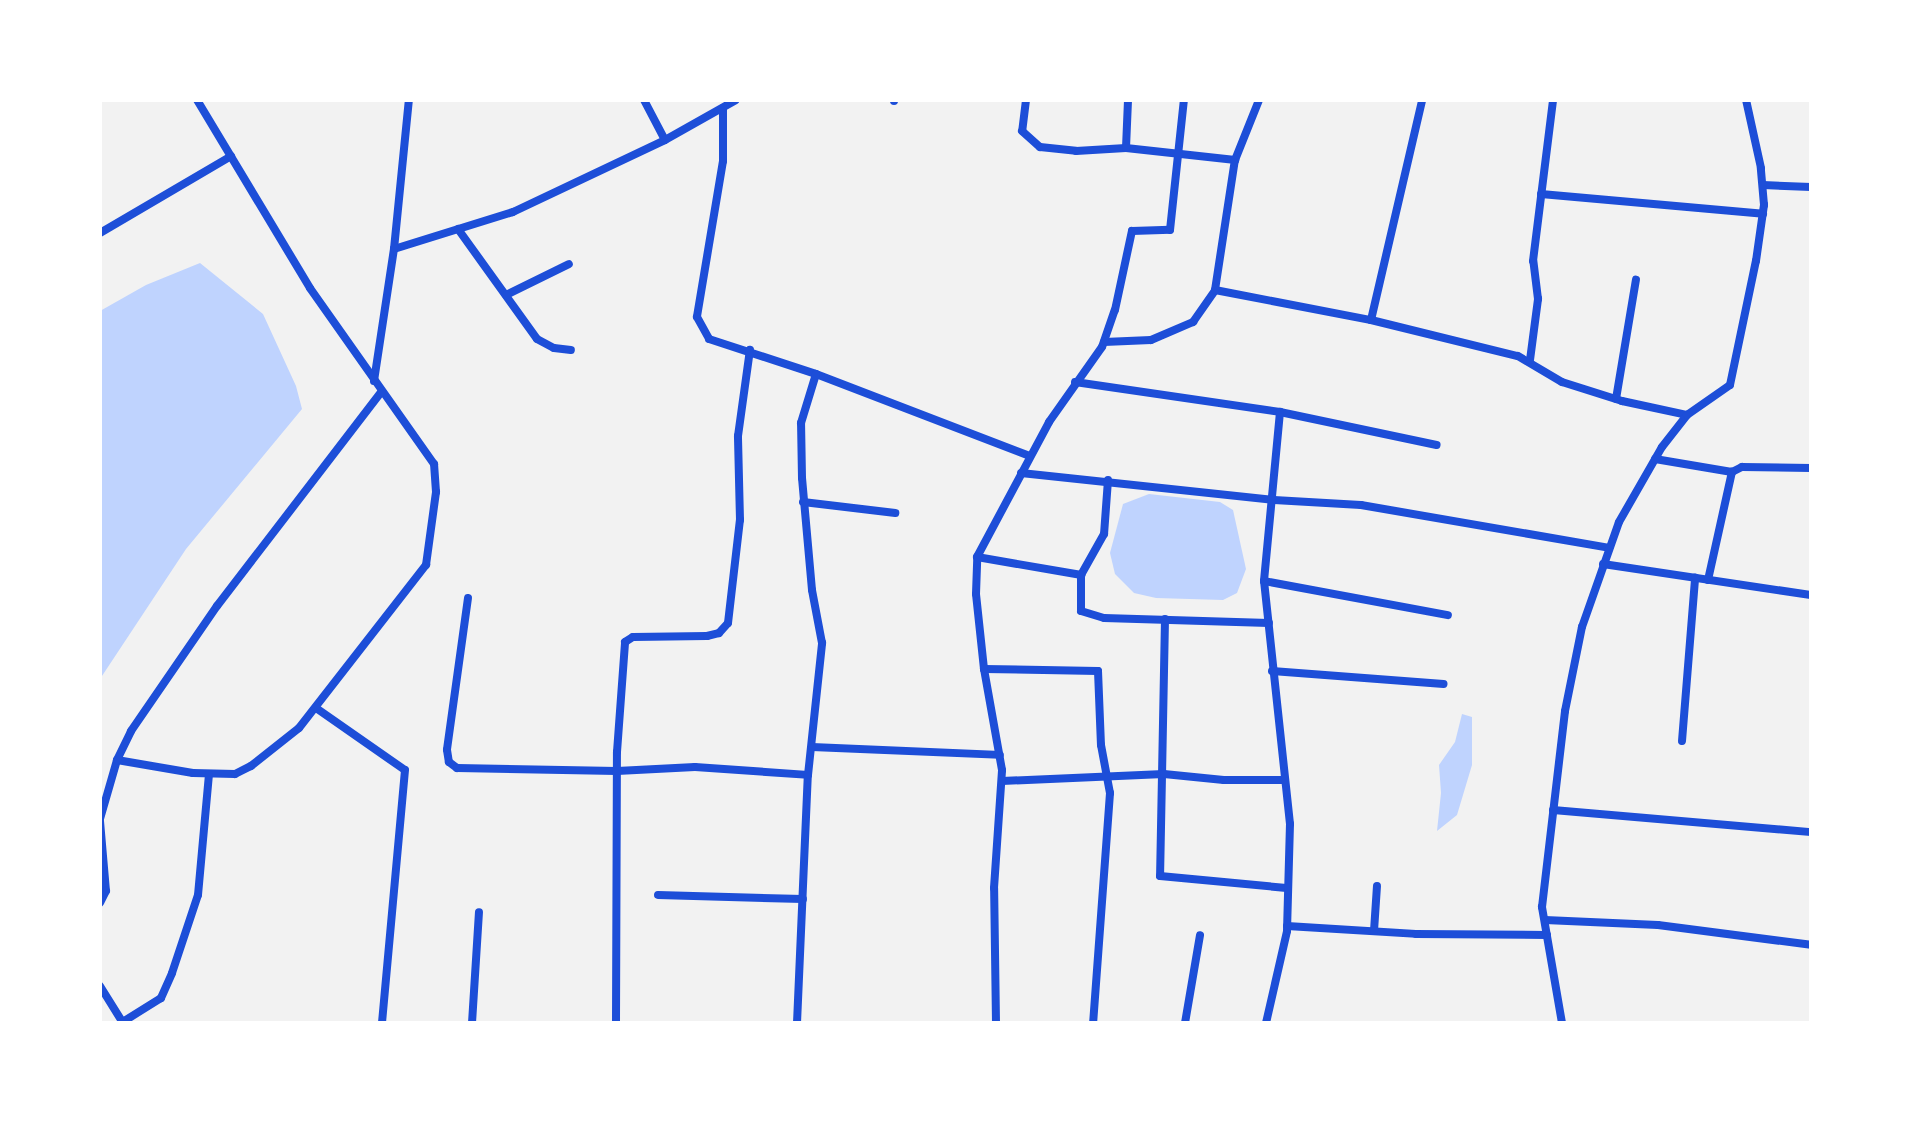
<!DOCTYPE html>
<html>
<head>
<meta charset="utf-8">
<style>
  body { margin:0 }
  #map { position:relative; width:1911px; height:1123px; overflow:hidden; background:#f2f2f2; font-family:Cabin,sans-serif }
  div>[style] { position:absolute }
  .water>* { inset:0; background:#bfd3fe }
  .minor>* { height:8px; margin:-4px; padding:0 4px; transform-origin:4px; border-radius:4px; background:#1d4ed8 }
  span { translate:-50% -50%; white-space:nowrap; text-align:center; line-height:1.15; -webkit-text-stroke:8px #fff; paint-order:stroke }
  .frame { position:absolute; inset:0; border:102px solid #fff; pointer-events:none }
</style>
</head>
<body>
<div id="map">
  <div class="water">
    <div style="clip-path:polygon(200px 263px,263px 314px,296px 386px,302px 409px,186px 549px,100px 679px,100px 311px,146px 285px)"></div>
    <div style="clip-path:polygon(1149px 494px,1220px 502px,1233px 510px,1246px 569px,1237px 593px,1223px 600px,1156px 598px,1134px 593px,1115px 574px,1110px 553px,1123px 504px)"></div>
    <div style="clip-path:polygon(1462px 714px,1472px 717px,1472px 765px,1457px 815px,1437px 831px,1441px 793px,1439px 765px,1455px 742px)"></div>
  </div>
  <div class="minor">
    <div style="left:644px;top:100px;width:45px;rotate:62.3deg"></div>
    <div style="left:894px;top:100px;width:1px;rotate:90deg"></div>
    <div style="left:1026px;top:100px;width:31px;rotate:97deg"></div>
    <div style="left:1022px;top:131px;width:24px;rotate:42deg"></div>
    <div style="left:1040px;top:147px;width:36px;rotate:6deg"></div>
    <div style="left:1076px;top:151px;width:50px;rotate:-3.4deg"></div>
    <div style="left:1126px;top:148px;width:110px;rotate:6.3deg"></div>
    <div style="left:723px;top:108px;width:53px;rotate:90deg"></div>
    <div style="left:723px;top:161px;width:158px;rotate:99.5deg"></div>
    <div style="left:697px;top:317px;width:25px;rotate:61deg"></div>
    <div style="left:709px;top:339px;width:113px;rotate:18.1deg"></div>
    <div style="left:816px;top:374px;width:229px;rotate:21deg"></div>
    <div style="left:1126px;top:148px;width:48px;rotate:-87.6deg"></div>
    <div style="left:1763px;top:185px;width:48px;rotate:2.4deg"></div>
    <div style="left:1541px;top:194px;width:223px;rotate:5.1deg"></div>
    <div style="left:458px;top:229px;width:135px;rotate:54.3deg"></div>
    <div style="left:537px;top:339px;width:19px;rotate:28deg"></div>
    <div style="left:554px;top:348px;width:17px;rotate:7deg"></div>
    <div style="left:100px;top:233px;width:152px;rotate:-30.4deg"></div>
    <div style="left:394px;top:249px;width:125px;rotate:-17.3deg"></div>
    <div style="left:513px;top:212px;width:168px;rotate:-25.3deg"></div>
    <div style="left:665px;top:140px;width:81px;rotate:-29.4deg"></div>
    <div style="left:1215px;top:290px;width:159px;rotate:10.9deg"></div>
    <div style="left:1371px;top:320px;width:151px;rotate:13.8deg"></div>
    <div style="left:1518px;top:356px;width:51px;rotate:30.6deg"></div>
    <div style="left:1562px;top:382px;width:63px;rotate:17.6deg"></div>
    <div style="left:1622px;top:401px;width:66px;rotate:12.2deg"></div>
    <div style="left:506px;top:295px;width:70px;rotate:-26.2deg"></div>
    <div style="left:1371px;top:320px;width:226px;rotate:-76.9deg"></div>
    <div style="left:1104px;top:342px;width:47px;rotate:-2.4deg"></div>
    <div style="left:1151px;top:340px;width:46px;rotate:-23.2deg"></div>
    <div style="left:1193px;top:322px;width:39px;rotate:-55deg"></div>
    <div style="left:1215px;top:290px;width:132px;rotate:-81.3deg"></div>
    <div style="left:1235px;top:160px;width:65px;rotate:-68.2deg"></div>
    <div style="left:1530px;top:360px;width:62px;rotate:-82.5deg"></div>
    <div style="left:1538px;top:299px;width:38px;rotate:-97deg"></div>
    <div style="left:1533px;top:261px;width:162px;rotate:-82.9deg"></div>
    <div style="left:374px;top:381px;width:134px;rotate:-81.4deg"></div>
    <div style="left:394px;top:249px;width:150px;rotate:-84.3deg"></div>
    <div style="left:1075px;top:382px;width:207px;rotate:8.3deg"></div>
    <div style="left:1280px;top:412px;width:160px;rotate:11.9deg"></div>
    <div style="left:1616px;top:399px;width:121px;rotate:-80.5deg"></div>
    <div style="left:1655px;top:459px;width:78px;rotate:9.6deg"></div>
    <div style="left:1732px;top:472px;width:11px;rotate:-27deg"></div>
    <div style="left:1742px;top:467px;width:69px;rotate:0.8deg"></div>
    <div style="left:1021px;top:473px;width:254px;rotate:6.1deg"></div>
    <div style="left:1274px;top:500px;width:87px;rotate:3.3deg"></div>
    <div style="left:1361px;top:505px;width:252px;rotate:9.8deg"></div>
    <div style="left:1108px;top:480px;width:54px;rotate:94.2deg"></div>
    <div style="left:1104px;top:534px;width:47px;rotate:119.3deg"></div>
    <div style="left:1081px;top:575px;width:36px;rotate:90deg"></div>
    <div style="left:1081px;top:611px;width:24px;rotate:17deg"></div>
    <div style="left:1104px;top:618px;width:165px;rotate:1.7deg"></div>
    <div style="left:803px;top:502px;width:93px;rotate:6.8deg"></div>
    <div style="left:977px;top:557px;width:106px;rotate:9.8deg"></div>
    <div style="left:1603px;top:564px;width:210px;rotate:8.5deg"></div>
    <div style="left:1708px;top:580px;width:111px;rotate:-77.5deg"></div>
    <div style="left:1264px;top:581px;width:187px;rotate:10.5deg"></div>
    <div style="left:468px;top:598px;width:153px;rotate:97.9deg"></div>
    <div style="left:447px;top:750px;width:12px;rotate:81deg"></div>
    <div style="left:449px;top:762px;width:10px;rotate:37deg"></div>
    <div style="left:457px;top:768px;width:160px;rotate:1.1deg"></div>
    <div style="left:617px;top:771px;width:78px;rotate:-2.9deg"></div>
    <div style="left:695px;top:767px;width:113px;rotate:4deg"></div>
    <div style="left:1165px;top:619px;width:257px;rotate:91.1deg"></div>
    <div style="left:1160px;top:876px;width:127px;rotate:5.4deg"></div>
    <div style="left:984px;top:669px;width:114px;rotate:1deg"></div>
    <div style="left:1098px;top:671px;width:74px;rotate:87.7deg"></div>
    <div style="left:1101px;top:745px;width:49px;rotate:79.4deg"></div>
    <div style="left:1110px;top:793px;width:231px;rotate:94.2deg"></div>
    <div style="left:1272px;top:671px;width:172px;rotate:4.3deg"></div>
    <div style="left:316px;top:708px;width:108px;rotate:34.9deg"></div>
    <div style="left:405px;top:770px;width:254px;rotate:95.2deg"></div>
    <div style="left:1682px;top:741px;width:164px;rotate:-85.4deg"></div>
    <div style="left:812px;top:747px;width:188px;rotate:2.4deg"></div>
    <div style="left:117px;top:760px;width:77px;rotate:9.7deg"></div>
    <div style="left:193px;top:773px;width:42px;rotate:1.4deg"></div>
    <div style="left:235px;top:774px;width:18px;rotate:-27deg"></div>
    <div style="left:251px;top:766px;width:61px;rotate:-38.4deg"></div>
    <div style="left:299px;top:728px;width:207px;rotate:-52.1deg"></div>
    <div style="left:426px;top:565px;width:74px;rotate:-82.2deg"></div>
    <div style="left:436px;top:492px;width:28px;rotate:-94deg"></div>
    <div style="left:434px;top:464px;width:215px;rotate:-125.2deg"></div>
    <div style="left:310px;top:288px;width:219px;rotate:-121deg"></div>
    <div style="left:1002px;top:781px;width:162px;rotate:-2.5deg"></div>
    <div style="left:1164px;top:774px;width:60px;rotate:5.7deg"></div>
    <div style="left:1224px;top:780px;width:61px"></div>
    <div style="left:1553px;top:810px;width:259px;rotate:4.9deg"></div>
    <div style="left:100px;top:819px;width:61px;rotate:-73.9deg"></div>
    <div style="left:117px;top:760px;width:32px;rotate:-64deg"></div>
    <div style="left:131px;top:731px;width:152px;rotate:-55.5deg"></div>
    <div style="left:217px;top:606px;width:270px;rotate:-52.5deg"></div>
    <div style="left:100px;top:821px;width:70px;rotate:85.1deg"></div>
    <div style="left:106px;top:891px;width:13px;rotate:117deg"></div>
    <div style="left:658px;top:895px;width:145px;rotate:1.6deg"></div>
    <div style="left:1545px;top:920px;width:113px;rotate:2.5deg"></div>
    <div style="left:1658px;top:925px;width:154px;rotate:7.4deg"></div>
    <div style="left:1287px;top:926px;width:129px;rotate:3.5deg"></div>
    <div style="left:1416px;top:934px;width:131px;rotate:0.4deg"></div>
    <div style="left:1374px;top:931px;width:45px;rotate:-86.2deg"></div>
    <div style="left:100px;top:986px;width:44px;rotate:58.1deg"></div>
    <div style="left:121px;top:1023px;width:47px;rotate:-32deg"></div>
    <div style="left:161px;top:998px;width:27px;rotate:-66deg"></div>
    <div style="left:172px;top:973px;width:82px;rotate:-71.6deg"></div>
    <div style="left:198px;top:895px;width:121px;rotate:-84.8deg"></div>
    <div style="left:472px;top:1023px;width:111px;rotate:-86.4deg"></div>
    <div style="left:616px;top:1023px;width:271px;rotate:-89.8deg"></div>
    <div style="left:617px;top:752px;width:110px;rotate:-85.8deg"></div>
    <div style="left:625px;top:642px;width:9px;rotate:-32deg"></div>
    <div style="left:633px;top:637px;width:74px;rotate:-0.8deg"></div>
    <div style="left:707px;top:636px;width:12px;rotate:-14deg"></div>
    <div style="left:719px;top:633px;width:13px;rotate:-48deg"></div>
    <div style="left:728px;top:623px;width:104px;rotate:-83.4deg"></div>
    <div style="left:740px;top:520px;width:84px;rotate:-91.4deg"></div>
    <div style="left:738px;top:436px;width:87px;rotate:-82.1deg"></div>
    <div style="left:797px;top:1023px;width:248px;rotate:-87.5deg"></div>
    <div style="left:808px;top:775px;width:133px;rotate:-83.9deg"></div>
    <div style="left:822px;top:643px;width:54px;rotate:-100.7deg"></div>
    <div style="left:812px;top:590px;width:112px;rotate:-95.1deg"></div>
    <div style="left:802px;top:478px;width:55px;rotate:-91deg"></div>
    <div style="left:801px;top:423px;width:51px;rotate:-73deg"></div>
    <div style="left:996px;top:1023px;width:135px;rotate:-90.8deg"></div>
    <div style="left:994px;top:888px;width:118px;rotate:-86.1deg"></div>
    <div style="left:1002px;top:770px;width:103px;rotate:-100.1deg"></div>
    <div style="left:984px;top:669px;width:75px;rotate:-96.1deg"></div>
    <div style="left:976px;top:594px;width:37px;rotate:-88deg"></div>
    <div style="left:977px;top:557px;width:153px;rotate:-61.9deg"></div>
    <div style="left:1049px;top:422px;width:92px;rotate:-54.8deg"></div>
    <div style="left:1102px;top:347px;width:39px;rotate:-71deg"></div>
    <div style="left:1115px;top:310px;width:81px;rotate:-77.9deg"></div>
    <div style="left:1132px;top:231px;width:38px;rotate:-2deg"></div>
    <div style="left:1170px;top:230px;width:131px;rotate:-83.9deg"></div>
    <div style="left:1185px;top:1023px;width:89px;rotate:-80.3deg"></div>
    <div style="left:1266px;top:1023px;width:94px;rotate:-77.1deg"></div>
    <div style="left:1287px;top:931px;width:107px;rotate:-88.4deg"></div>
    <div style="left:1290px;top:824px;width:244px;rotate:-96.1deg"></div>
    <div style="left:1264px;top:581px;width:170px;rotate:-84.6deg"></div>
    <div style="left:1562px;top:1023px;width:118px;rotate:-99.8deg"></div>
    <div style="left:1542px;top:907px;width:197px;rotate:-83.3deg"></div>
    <div style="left:1565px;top:711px;width:86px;rotate:-78.6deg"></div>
    <div style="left:1582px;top:627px;width:111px;rotate:-70.6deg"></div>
    <div style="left:1619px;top:522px;width:86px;rotate:-60.2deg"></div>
    <div style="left:1662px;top:447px;width:41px;rotate:-52deg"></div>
    <div style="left:1687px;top:415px;width:52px;rotate:-34.9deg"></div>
    <div style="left:1730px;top:385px;width:127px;rotate:-78.2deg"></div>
    <div style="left:1756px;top:261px;width:57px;rotate:-81.9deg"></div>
    <div style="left:1764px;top:205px;width:37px;rotate:-95deg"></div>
    <div style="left:1761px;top:168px;width:70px;rotate:-102.4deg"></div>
  </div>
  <div class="frame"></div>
</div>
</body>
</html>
